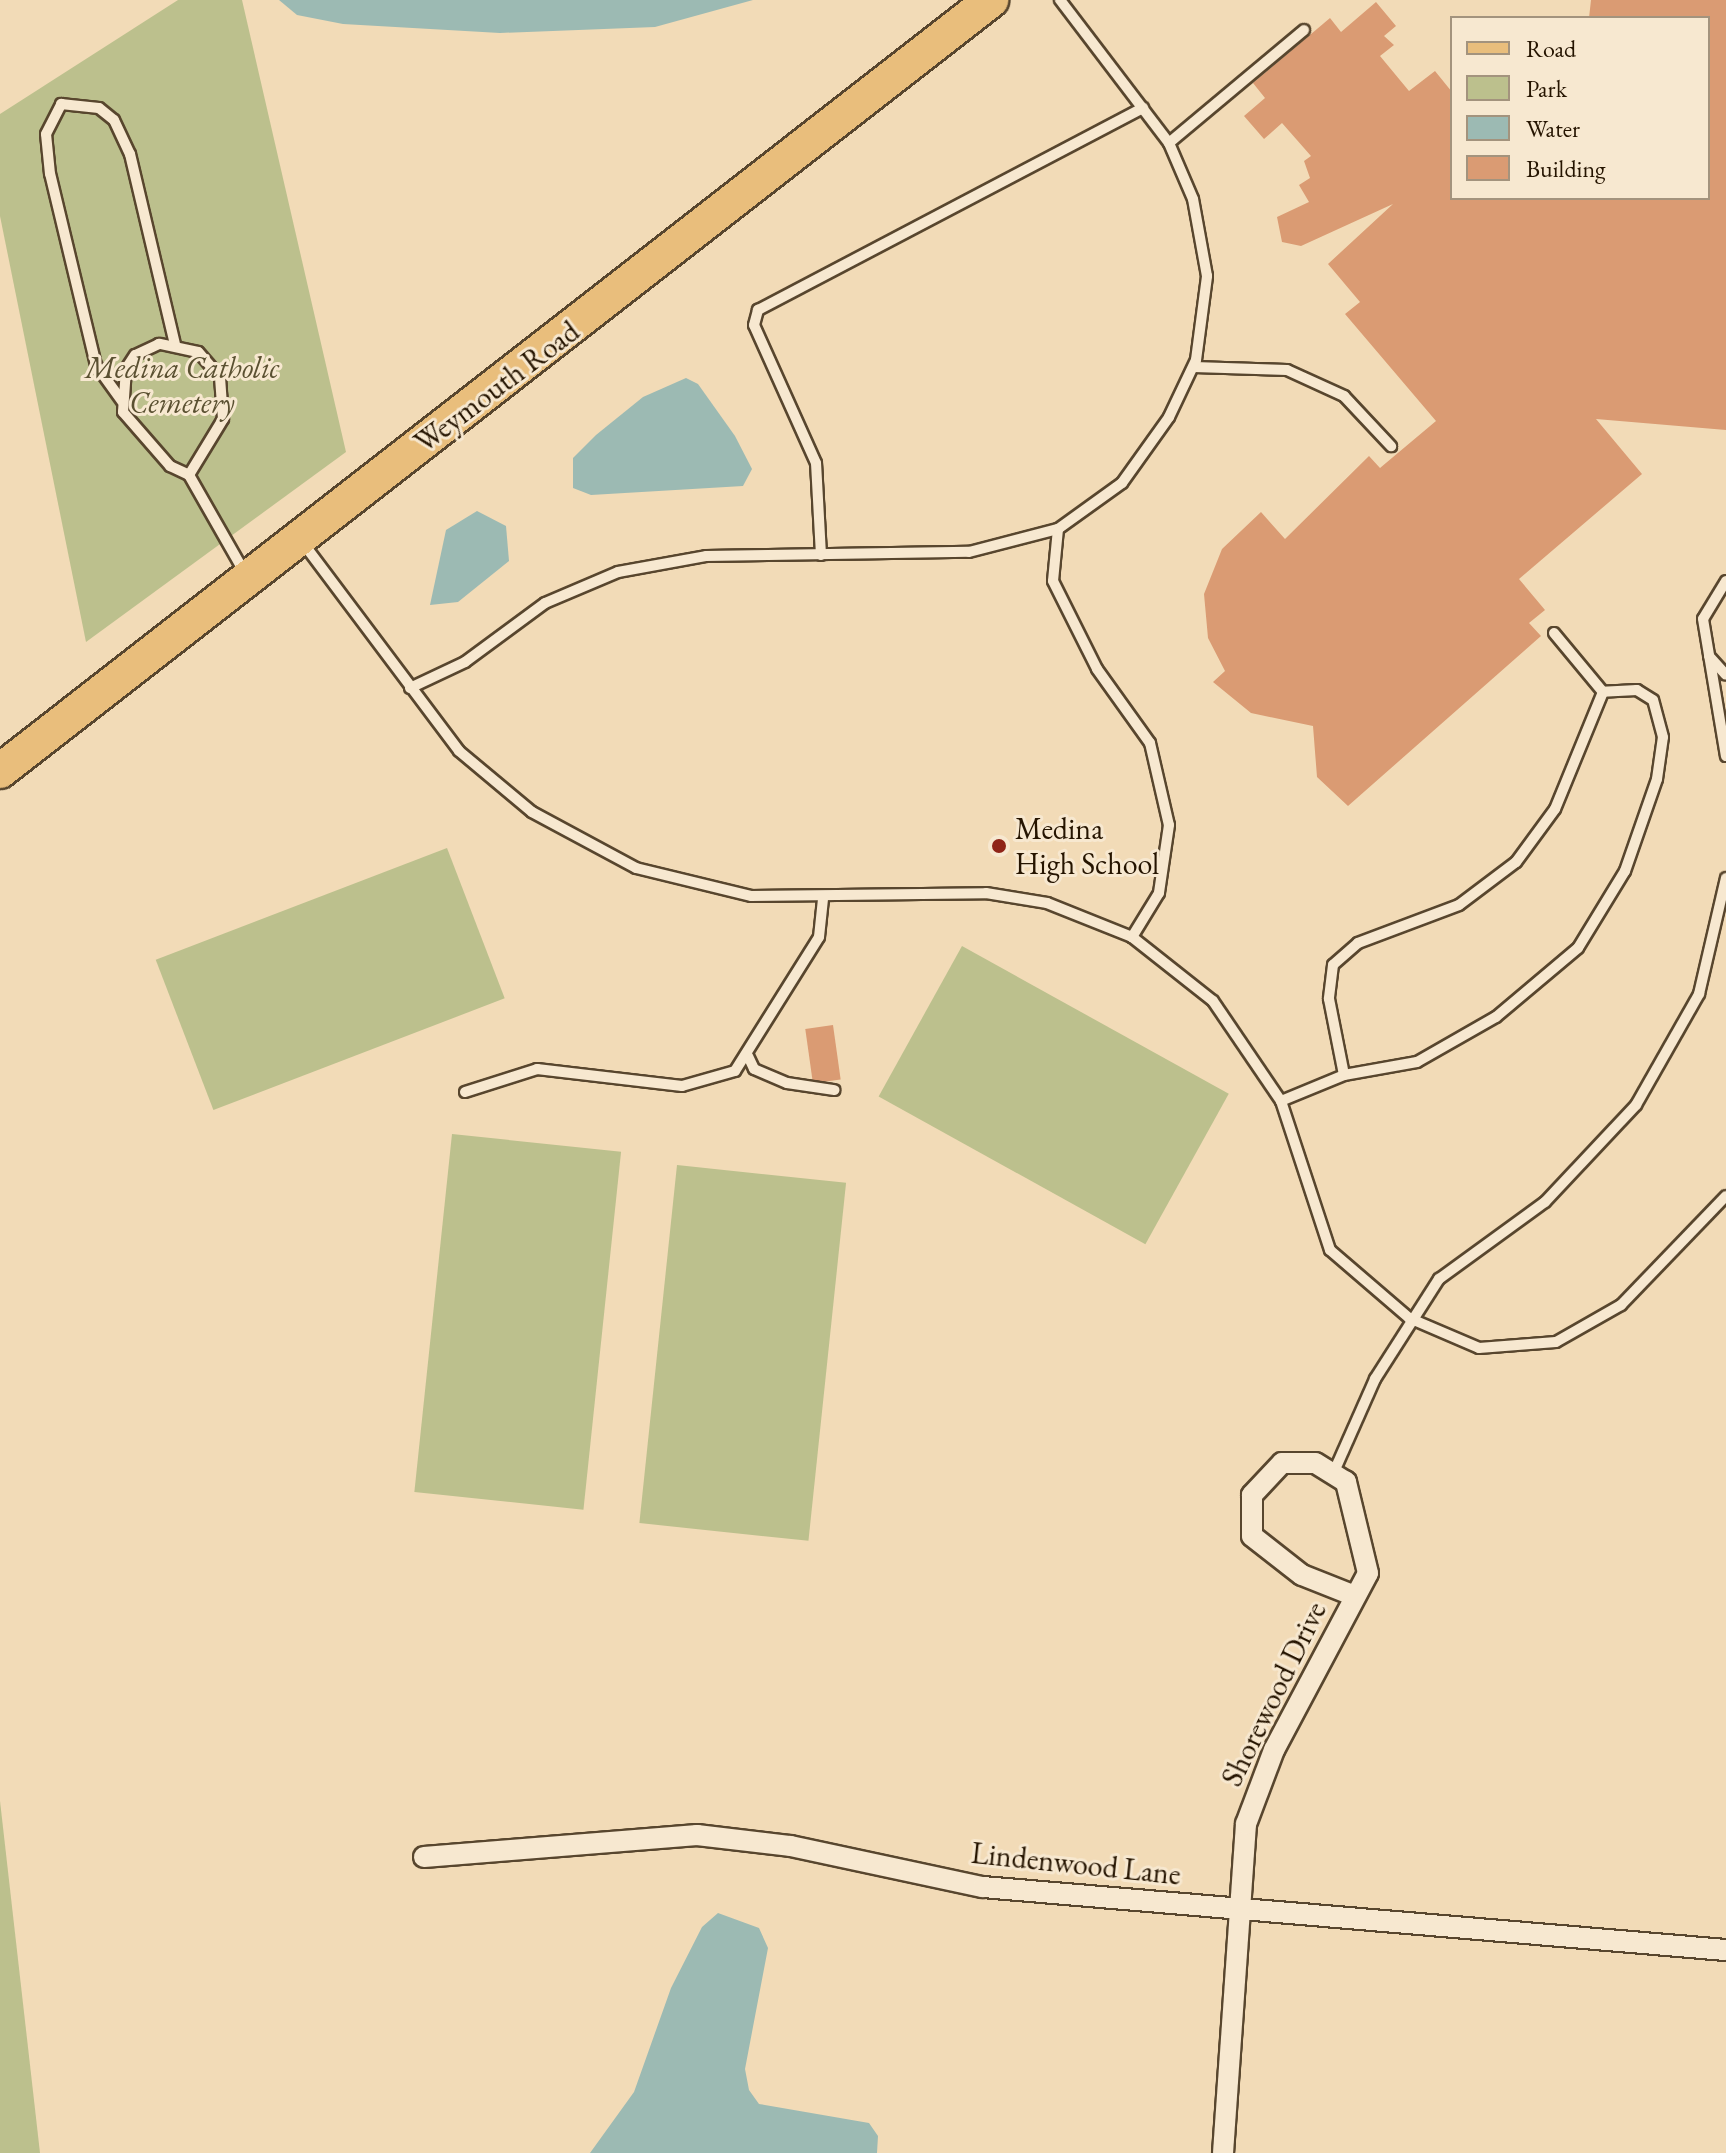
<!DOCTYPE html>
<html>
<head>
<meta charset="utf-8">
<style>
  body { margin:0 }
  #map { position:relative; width:1726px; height:2153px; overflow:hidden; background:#f2dbb7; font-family:"EB Garamond",serif }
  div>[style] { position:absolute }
  .green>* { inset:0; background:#bcc08d; transform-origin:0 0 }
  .water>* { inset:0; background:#9cbab3 }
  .building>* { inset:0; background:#da9b73; transform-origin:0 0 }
  .roads { filter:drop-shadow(2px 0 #58462e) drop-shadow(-2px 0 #58462e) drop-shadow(0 2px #58462e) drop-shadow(0 -2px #58462e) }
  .lane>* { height:10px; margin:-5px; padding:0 5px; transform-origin:5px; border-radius:5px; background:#f7e8d0 }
  .street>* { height:20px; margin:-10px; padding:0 10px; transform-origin:10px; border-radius:10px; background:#f7e8d0 }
  .primary>* { height:34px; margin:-17px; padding:0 17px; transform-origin:17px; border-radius:17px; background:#e9be7c }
  .dots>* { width:22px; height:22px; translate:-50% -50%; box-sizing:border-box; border:4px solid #f7e8d0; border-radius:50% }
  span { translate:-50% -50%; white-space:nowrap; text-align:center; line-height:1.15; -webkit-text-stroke:6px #f7e8d0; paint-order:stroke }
  .park-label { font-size:30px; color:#5a5031; font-style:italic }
  .street-label { font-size:30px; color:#251400 }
  .poi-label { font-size:30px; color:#251400 }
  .left { translate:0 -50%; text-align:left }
  .legend { position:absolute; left:1450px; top:16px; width:260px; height:184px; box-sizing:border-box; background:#f7e8d0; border:2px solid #a3937d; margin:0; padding:10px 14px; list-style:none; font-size:24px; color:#251400 }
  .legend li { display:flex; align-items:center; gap:16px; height:40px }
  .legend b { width:40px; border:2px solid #a3937d }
</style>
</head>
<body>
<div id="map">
  <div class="green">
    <div style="clip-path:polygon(178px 0,242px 0,346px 452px,86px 642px,0 216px,0 114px)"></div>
    <div style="left:447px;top:848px;width:161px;height:312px;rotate:69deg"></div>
    <div style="left:962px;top:946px;width:305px;height:172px;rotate:29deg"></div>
    <div style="left:452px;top:1134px;width:170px;height:360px;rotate:6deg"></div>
    <div style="left:677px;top:1165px;width:170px;height:360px;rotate:6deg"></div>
    <div style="clip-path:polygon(0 1801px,40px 2153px,0 2153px)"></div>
  </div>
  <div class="water">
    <div style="clip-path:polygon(279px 0,753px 0,655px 27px,500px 33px,343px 24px,297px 15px)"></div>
    <div style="clip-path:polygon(686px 378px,698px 384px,735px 436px,752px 469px,743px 486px,591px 495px,573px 488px,573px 458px,596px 435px,643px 397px)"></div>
    <div style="clip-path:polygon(477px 511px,506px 526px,509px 561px,458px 602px,430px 605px,446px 530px)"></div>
    <div style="clip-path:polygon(718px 1913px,759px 1928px,768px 1948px,745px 2069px,749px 2090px,759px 2104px,869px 2123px,878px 2136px,877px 2153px,590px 2153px,634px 2092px,671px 1988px,702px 1927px)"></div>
  </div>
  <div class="building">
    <div style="clip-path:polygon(1591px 0,1726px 0,1726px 430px,1596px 419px,1642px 474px,1519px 579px,1545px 610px,1529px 623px,1541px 636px,1348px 806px,1317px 777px,1313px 726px,1251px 713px,1213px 682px,1225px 671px,1208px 638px,1204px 594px,1222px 549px,1261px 512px,1285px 539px,1369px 456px,1380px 468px,1436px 421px,1345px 314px,1360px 302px,1328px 264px,1393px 204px,1301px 246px,1282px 242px,1277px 217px,1309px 202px,1299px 185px,1310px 178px,1304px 161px,1311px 156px,1282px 123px,1264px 139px,1244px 116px,1265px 98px,1253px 83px,1330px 18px,1341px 32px,1376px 2px,1396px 26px,1384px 36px,1394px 45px,1380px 56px,1409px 91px,1435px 71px,1452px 92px,1452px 198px,1708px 198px,1708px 18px,1589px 18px)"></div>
    <div style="left:833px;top:1025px;width:55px;height:28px;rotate:82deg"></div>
  </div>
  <div class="roads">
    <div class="lane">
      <div style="left:1169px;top:143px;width:176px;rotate:-39.9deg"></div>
      <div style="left:1194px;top:367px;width:93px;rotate:1.8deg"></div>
      <div style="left:1287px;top:370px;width:63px;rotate:24.5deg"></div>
      <div style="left:1344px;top:396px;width:69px;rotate:46.8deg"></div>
      <div style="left:122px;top:401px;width:44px;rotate:-125.8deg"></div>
      <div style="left:96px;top:365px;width:196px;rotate:-103.5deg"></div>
      <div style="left:50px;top:174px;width:40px;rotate:-95.7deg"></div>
      <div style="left:46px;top:134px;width:34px;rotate:-63deg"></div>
      <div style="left:61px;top:104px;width:38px;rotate:6deg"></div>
      <div style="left:99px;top:108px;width:19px;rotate:39deg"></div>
      <div style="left:114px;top:120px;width:38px;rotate:65deg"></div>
      <div style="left:130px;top:154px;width:195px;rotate:76.7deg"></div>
      <div style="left:189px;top:475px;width:66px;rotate:-58.7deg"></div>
      <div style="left:223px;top:419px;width:42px;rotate:-94.1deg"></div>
      <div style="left:220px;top:377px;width:33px;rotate:-131deg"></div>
      <div style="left:198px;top:352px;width:40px;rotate:-168deg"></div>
      <div style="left:159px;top:344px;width:26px;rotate:155deg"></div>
      <div style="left:135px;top:355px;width:17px;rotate:123deg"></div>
      <div style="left:126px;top:369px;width:43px;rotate:94deg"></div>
      <div style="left:123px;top:412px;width:72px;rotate:49deg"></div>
      <div style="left:170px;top:466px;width:21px;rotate:25deg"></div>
      <div style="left:189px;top:475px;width:113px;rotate:60.3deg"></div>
      <div style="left:1058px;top:529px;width:79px;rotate:-35.7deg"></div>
      <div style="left:1122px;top:483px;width:81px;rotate:-54.5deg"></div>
      <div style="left:1169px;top:417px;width:63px;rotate:-64.7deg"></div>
      <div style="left:1196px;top:360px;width:85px;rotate:-82.5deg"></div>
      <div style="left:1207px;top:276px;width:78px;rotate:-100.3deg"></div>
      <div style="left:1193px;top:199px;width:61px;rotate:-113.2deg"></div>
      <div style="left:1169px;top:143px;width:180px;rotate:-127.3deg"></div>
      <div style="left:303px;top:543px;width:260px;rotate:53.1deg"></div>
      <div style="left:459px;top:751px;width:95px;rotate:39.9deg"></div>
      <div style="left:532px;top:812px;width:118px;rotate:28.3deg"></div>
      <div style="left:636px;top:868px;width:118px;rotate:13.7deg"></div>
      <div style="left:751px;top:896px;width:235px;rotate:-0.7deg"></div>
      <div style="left:986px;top:893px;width:62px;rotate:9.3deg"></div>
      <div style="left:1047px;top:903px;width:92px;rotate:21.8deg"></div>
      <div style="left:1132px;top:937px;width:103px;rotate:38.3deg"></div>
      <div style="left:1213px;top:1001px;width:121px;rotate:55.8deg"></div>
      <div style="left:1281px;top:1101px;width:157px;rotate:71.8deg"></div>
      <div style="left:1330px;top:1250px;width:104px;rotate:40.7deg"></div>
      <div style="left:1409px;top:1318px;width:76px;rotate:23.2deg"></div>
      <div style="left:1479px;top:1348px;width:77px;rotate:-4.5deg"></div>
      <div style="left:1556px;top:1342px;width:75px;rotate:-29.6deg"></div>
      <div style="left:1621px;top:1305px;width:151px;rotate:-46.1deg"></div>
      <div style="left:821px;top:555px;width:92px;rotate:-93.1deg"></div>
      <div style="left:816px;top:463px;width:151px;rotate:-114.2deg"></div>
      <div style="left:754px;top:325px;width:16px;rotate:-75deg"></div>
      <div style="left:758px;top:310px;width:435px;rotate:-27.7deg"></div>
      <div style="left:1726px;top:581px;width:44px;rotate:121.2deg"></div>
      <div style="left:1703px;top:619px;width:139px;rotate:80.5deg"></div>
      <div style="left:1554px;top:633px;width:77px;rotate:50.3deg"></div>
      <div style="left:1709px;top:656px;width:25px;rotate:48deg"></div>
      <div style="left:410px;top:688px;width:61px;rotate:-25.3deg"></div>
      <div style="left:465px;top:662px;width:99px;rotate:-36.4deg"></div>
      <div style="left:545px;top:603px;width:79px;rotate:-23deg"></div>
      <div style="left:618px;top:572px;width:89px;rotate:-10.3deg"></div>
      <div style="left:706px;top:556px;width:263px;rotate:-0.9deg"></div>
      <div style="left:969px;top:552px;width:92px;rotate:-14.5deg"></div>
      <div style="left:1058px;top:529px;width:52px;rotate:95.5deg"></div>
      <div style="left:1053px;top:581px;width:98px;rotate:63.4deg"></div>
      <div style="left:1097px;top:669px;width:91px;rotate:54.4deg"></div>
      <div style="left:1150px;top:743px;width:84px;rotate:77deg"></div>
      <div style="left:1169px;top:825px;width:69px;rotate:98.4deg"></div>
      <div style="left:1159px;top:893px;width:52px;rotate:121.5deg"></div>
      <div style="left:748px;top:1056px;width:14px;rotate:65deg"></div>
      <div style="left:754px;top:1069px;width:36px;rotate:23deg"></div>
      <div style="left:787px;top:1083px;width:48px;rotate:8.5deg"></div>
      <div style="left:465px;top:1092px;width:76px;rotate:-17.7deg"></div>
      <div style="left:537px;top:1069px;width:146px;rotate:6.7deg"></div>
      <div style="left:682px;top:1086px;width:55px;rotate:-15.8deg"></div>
      <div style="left:735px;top:1071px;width:158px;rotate:-57.9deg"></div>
      <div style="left:819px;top:937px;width:39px;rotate:-84deg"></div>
      <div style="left:1281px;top:1101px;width:68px;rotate:-22.4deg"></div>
      <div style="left:1344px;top:1075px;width:74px;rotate:-10.1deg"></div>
      <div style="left:1417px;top:1062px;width:91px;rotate:-29.7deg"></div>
      <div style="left:1496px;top:1017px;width:107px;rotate:-40.1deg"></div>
      <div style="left:1578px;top:948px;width:90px;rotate:-58.6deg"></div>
      <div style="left:1625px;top:871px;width:97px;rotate:-70.8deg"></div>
      <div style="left:1657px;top:779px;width:42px;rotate:-81.9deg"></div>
      <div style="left:1663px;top:737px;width:38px;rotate:-105deg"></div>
      <div style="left:1653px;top:700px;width:19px;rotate:-148deg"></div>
      <div style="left:1637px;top:690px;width:34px;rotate:177deg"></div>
      <div style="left:1603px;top:692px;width:126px;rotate:112.3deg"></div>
      <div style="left:1555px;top:809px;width:66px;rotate:126.3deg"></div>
      <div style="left:1516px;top:862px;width:71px;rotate:143deg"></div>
      <div style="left:1459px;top:905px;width:108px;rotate:159.4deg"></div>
      <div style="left:1358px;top:943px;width:33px;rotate:139deg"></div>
      <div style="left:1333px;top:965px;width:34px;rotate:97deg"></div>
      <div style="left:1329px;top:999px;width:77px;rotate:78.8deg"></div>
      <div style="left:1333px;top:1474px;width:104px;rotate:-66.1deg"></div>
      <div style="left:1375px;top:1379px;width:119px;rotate:-57.4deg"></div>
      <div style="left:1439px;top:1279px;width:131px;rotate:-36deg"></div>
      <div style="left:1545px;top:1202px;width:133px;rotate:-46.8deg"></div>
      <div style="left:1636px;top:1105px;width:128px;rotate:-60.4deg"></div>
      <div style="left:1699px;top:994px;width:119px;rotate:-76.9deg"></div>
    </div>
    <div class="street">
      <div style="left:424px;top:1857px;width:274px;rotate:-4.6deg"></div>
      <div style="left:697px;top:1835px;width:95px;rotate:6.7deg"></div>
      <div style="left:791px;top:1846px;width:196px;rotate:12.1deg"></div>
      <div style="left:983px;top:1887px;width:746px;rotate:4.85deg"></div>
      <div style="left:1223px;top:2153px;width:330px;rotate:-86deg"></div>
      <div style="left:1246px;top:1824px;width:79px;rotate:-69.3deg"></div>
      <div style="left:1274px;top:1750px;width:200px;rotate:-62deg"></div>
      <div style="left:1368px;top:1573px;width:94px;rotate:-103.6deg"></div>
      <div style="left:1346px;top:1482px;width:36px;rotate:-148deg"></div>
      <div style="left:1315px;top:1463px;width:33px;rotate:180deg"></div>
      <div style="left:1282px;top:1463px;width:44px;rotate:133.2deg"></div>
      <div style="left:1252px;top:1495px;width:41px;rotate:90deg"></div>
      <div style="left:1252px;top:1536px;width:63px;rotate:38deg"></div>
      <div style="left:1302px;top:1575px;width:57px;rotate:21.6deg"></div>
    </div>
    <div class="primary">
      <div style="left:0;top:771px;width:1256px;rotate:-37.88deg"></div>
    </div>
  </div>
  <div class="dots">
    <div style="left:999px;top:846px;background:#8f2418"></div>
  </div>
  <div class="park-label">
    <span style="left:182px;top:385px">Medina Catholic<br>Cemetery</span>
  </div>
  <div class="street-label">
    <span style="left:497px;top:387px;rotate:-37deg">Weymouth Road</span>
    <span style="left:1274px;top:1694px;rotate:-64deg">Shorewood Drive</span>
    <span style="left:1076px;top:1864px;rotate:6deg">Lindenwood Lane</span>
  </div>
  <div class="poi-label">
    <span class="left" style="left:1015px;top:846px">Medina<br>High School</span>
  </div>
  <ul class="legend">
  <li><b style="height:10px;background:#e9be7c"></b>Road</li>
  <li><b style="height:22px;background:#bcc08d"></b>Park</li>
  <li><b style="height:22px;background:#9cbab3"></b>Water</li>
  <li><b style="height:22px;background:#da9b73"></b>Building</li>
  </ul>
</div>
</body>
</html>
